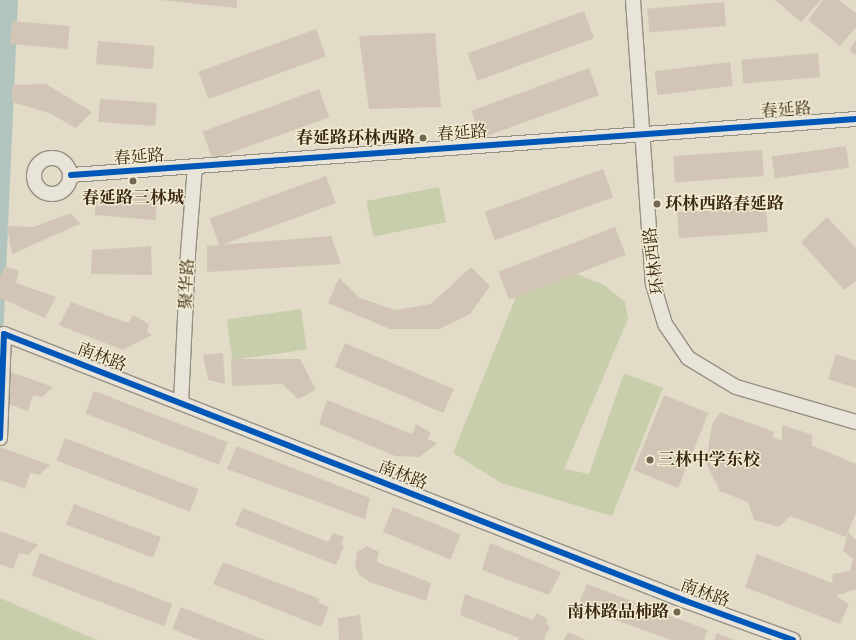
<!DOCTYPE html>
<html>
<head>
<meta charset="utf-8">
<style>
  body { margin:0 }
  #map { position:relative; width:856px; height:640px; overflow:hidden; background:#e1dbc7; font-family:"IM FELL Double Pica","Noto Serif SC",serif }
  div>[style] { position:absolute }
  .green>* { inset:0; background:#c8ceab; transform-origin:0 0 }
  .water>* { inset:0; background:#b1c5be }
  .building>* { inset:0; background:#d2c5b6; transform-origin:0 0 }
  .roads { filter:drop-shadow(1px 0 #969082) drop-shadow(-1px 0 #969082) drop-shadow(0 1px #969082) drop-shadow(0 -1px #969082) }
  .street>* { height:14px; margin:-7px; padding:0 7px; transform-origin:7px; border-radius:7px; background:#e8e4da }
  .street>.ring { margin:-7px; padding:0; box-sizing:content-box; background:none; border:14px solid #e8e4da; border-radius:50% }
  .cycleway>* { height:6px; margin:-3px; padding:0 3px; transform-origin:3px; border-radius:3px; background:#0057b8 }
  .dots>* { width:11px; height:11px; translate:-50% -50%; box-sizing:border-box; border:2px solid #f3ecd3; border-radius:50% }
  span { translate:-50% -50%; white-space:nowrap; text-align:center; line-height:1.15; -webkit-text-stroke:3px #f3ecd3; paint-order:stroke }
  .street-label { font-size:17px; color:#3a2813 }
  .poi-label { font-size:17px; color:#3a2813; font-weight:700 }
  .right { translate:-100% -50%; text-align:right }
  .left { translate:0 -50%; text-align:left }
</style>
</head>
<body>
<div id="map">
  <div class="green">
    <div style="left:439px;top:187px;width:36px;height:74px;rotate:79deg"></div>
    <div style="clip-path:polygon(547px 272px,572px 272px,604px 285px,625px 302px,628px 319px,564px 469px,589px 474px,624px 373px,663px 388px,612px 516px,501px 483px,453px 453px,522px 282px)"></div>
    <div style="left:301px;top:309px;width:41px;height:75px;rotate:82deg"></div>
    <div style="clip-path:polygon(0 598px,97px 640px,0 640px)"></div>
  </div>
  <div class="water">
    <div style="clip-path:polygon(0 0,18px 0,0 409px)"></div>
  </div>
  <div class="building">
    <div style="clip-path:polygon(160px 0,237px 0,237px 8px)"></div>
    <div style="clip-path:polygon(775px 0,821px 0,801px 22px)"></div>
    <div style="clip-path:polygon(823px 0,838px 0,856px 13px,856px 27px,840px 46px,808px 20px)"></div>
    <div style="left:724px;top:2px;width:24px;height:77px;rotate:85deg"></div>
    <div style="left:584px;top:11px;width:29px;height:124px;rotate:70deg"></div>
    <div style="left:12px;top:21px;width:58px;height:23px;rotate:5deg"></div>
    <div style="left:316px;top:29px;width:29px;height:125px;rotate:70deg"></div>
    <div style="clip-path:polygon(435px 33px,441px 107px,369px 109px,359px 36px)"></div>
    <div style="clip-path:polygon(856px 40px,856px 55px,849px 50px)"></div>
    <div style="left:98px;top:41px;width:57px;height:23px;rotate:5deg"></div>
    <div style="left:818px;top:53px;width:24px;height:77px;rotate:85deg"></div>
    <div style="left:730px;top:62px;width:24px;height:76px;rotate:83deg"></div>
    <div style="left:589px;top:68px;width:29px;height:125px;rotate:70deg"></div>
    <div style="clip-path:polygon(46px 84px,92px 112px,76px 128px,49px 113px,12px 102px,12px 85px)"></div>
    <div style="left:319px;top:89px;width:30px;height:124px;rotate:70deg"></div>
    <div style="left:100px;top:99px;width:57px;height:23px;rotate:4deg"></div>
    <div style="left:846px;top:146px;width:22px;height:75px;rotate:82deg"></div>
    <div style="left:762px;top:150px;width:26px;height:89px;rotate:86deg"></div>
    <div style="left:603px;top:169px;width:30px;height:126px;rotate:70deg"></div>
    <div style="left:326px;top:176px;width:29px;height:124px;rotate:70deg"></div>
    <div style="left:97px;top:188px;width:61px;height:27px;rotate:5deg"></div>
    <div style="left:766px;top:206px;width:26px;height:89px;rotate:86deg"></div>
    <div style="clip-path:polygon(71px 213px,80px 224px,12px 254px,7px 226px,33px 227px)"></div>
    <div style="clip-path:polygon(827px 217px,856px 248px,856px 281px,844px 290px,801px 242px)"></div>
    <div style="left:615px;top:227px;width:30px;height:125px;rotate:69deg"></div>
    <div style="clip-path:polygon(331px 236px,341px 264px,207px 272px,207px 246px)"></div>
    <div style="clip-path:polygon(151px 246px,152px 275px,91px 274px,92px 250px)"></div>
    <div style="clip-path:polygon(5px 266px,19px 271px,16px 283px,56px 297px,45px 318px,0 298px,0 277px)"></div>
    <div style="clip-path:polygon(471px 267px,490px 286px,470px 314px,439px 329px,390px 329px,328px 303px,339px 278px,360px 298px,395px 310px,431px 304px)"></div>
    <div style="clip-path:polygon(71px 302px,128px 323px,133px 315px,149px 324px,147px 332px,152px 335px,123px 350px,59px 325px)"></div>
    <div style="left:345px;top:343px;width:118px;height:26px;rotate:23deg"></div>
    <div style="clip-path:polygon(223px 353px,225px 384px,208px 380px,203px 355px)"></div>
    <div style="clip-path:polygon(836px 354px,856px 361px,856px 388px,828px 379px)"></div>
    <div style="clip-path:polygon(231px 359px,300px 359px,316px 390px,298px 399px,282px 384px,232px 386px)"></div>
    <div style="clip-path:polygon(0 368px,53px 387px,42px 397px,33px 395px,28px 411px,0 401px)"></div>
    <div style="left:94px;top:391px;width:143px;height:24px;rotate:21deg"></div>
    <div style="left:664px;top:395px;width:48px;height:81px;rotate:22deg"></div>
    <div style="clip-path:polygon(327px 400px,412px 434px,416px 424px,431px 433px,427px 439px,438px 443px,419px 457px,395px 456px,319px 424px)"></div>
    <div style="clip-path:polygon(720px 412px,774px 432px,773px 437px,782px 441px,782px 425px,813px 435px,811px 445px,856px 464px,856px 513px,846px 537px,790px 516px,779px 527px,754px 520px,748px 502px,720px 491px,706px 463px,712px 424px)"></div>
    <div style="left:65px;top:438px;width:143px;height:24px;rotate:21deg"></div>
    <div style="clip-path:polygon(237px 446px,370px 498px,365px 519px,227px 469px)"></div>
    <div style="clip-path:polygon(0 447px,50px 465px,39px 475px,30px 473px,25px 489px,0 480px)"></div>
    <div style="left:74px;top:504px;width:93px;height:22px;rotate:21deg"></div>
    <div style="left:393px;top:507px;width:73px;height:27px;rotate:22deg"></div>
    <div style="clip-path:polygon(243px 508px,328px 542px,333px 533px,344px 537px,341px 544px,344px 546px,336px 565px,235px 525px)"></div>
    <div style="clip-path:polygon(0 531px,38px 545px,28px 555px,19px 553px,13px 569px,0 564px)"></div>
    <div style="clip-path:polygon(848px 532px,856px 540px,856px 589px,836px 596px,849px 604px,840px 624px,745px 587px,757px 554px,832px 583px,833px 574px,850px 571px,853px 559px,843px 551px)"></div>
    <div style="clip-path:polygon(490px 543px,561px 572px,549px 595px,482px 570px)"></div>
    <div style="clip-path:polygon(367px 546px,379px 552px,377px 562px,431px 583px,426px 601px,370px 582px,359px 575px,355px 567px,357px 552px)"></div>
    <div style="left:40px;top:553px;width:142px;height:24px;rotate:21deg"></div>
    <div style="clip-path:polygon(223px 562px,320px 599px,318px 602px,329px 607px,321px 627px,213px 584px)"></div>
    <div style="clip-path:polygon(587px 584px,708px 630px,704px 640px,670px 640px,578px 606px)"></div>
    <div style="clip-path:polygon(465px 594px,533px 620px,537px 613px,548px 619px,546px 624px,550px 626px,544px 640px,518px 640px,519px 638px,460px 615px)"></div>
    <div style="clip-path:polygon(181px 607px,265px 640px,200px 640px,172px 629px)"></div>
    <div style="clip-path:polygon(360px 615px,363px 640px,339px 640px,338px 618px)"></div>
    <div style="clip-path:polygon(568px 632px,586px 640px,564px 640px)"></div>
    <div style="clip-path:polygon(717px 633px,735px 640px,714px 640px)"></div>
  </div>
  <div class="roads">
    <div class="street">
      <div style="left:633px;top:0;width:285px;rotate:86deg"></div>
      <div style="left:653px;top:284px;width:42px;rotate:73.3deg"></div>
      <div style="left:665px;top:324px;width:41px;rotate:55.9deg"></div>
      <div style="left:688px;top:358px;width:56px;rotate:31.1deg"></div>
      <div style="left:736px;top:387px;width:125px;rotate:16.3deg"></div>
      <div class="ring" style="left:34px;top:158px;width:22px;height:22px"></div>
      <div style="left:71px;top:175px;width:787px;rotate:-4.08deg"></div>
      <div style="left:181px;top:403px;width:150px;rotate:-87.3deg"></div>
      <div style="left:188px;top:253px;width:87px;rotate:-85.4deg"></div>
      <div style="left:0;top:438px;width:104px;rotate:-87.8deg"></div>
      <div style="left:4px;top:334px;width:729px;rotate:21.39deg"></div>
      <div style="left:683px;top:600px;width:117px;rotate:20deg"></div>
    </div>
  </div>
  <div class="cycleway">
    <div style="left:71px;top:175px;width:787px;rotate:-4.08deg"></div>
    <div style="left:0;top:438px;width:104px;rotate:-87.8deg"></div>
    <div style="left:4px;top:334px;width:729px;rotate:21.39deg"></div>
    <div style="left:683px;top:600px;width:117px;rotate:20deg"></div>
  </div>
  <div class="dots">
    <div style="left:423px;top:138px;background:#746752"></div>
    <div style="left:133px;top:181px;background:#746752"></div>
    <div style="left:657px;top:204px;background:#746752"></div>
    <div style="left:650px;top:460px;background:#746752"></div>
    <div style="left:677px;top:612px;background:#746752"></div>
  </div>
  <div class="street-label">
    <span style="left:786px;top:110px;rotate:-4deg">春延路</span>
    <span style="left:462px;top:133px;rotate:-4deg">春延路</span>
    <span style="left:139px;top:157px;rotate:-4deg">春延路</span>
    <span style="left:654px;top:261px;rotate:-97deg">环林西路</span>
    <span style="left:187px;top:284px;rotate:-87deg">聚华路</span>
    <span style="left:102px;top:357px;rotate:21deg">南林路</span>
    <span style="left:403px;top:475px;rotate:21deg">南林路</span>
    <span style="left:705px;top:593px;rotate:20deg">南林路</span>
  </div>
  <div class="poi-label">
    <span class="right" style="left:415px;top:138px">春延路环林西路</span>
    <span style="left:133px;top:198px">春延路三林城</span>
    <span class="left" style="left:665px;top:204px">环林西路春延路</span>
    <span class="left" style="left:658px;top:460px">三林中学东校</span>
    <span class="right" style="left:669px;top:612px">南林路品柿路</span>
  </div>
</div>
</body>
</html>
